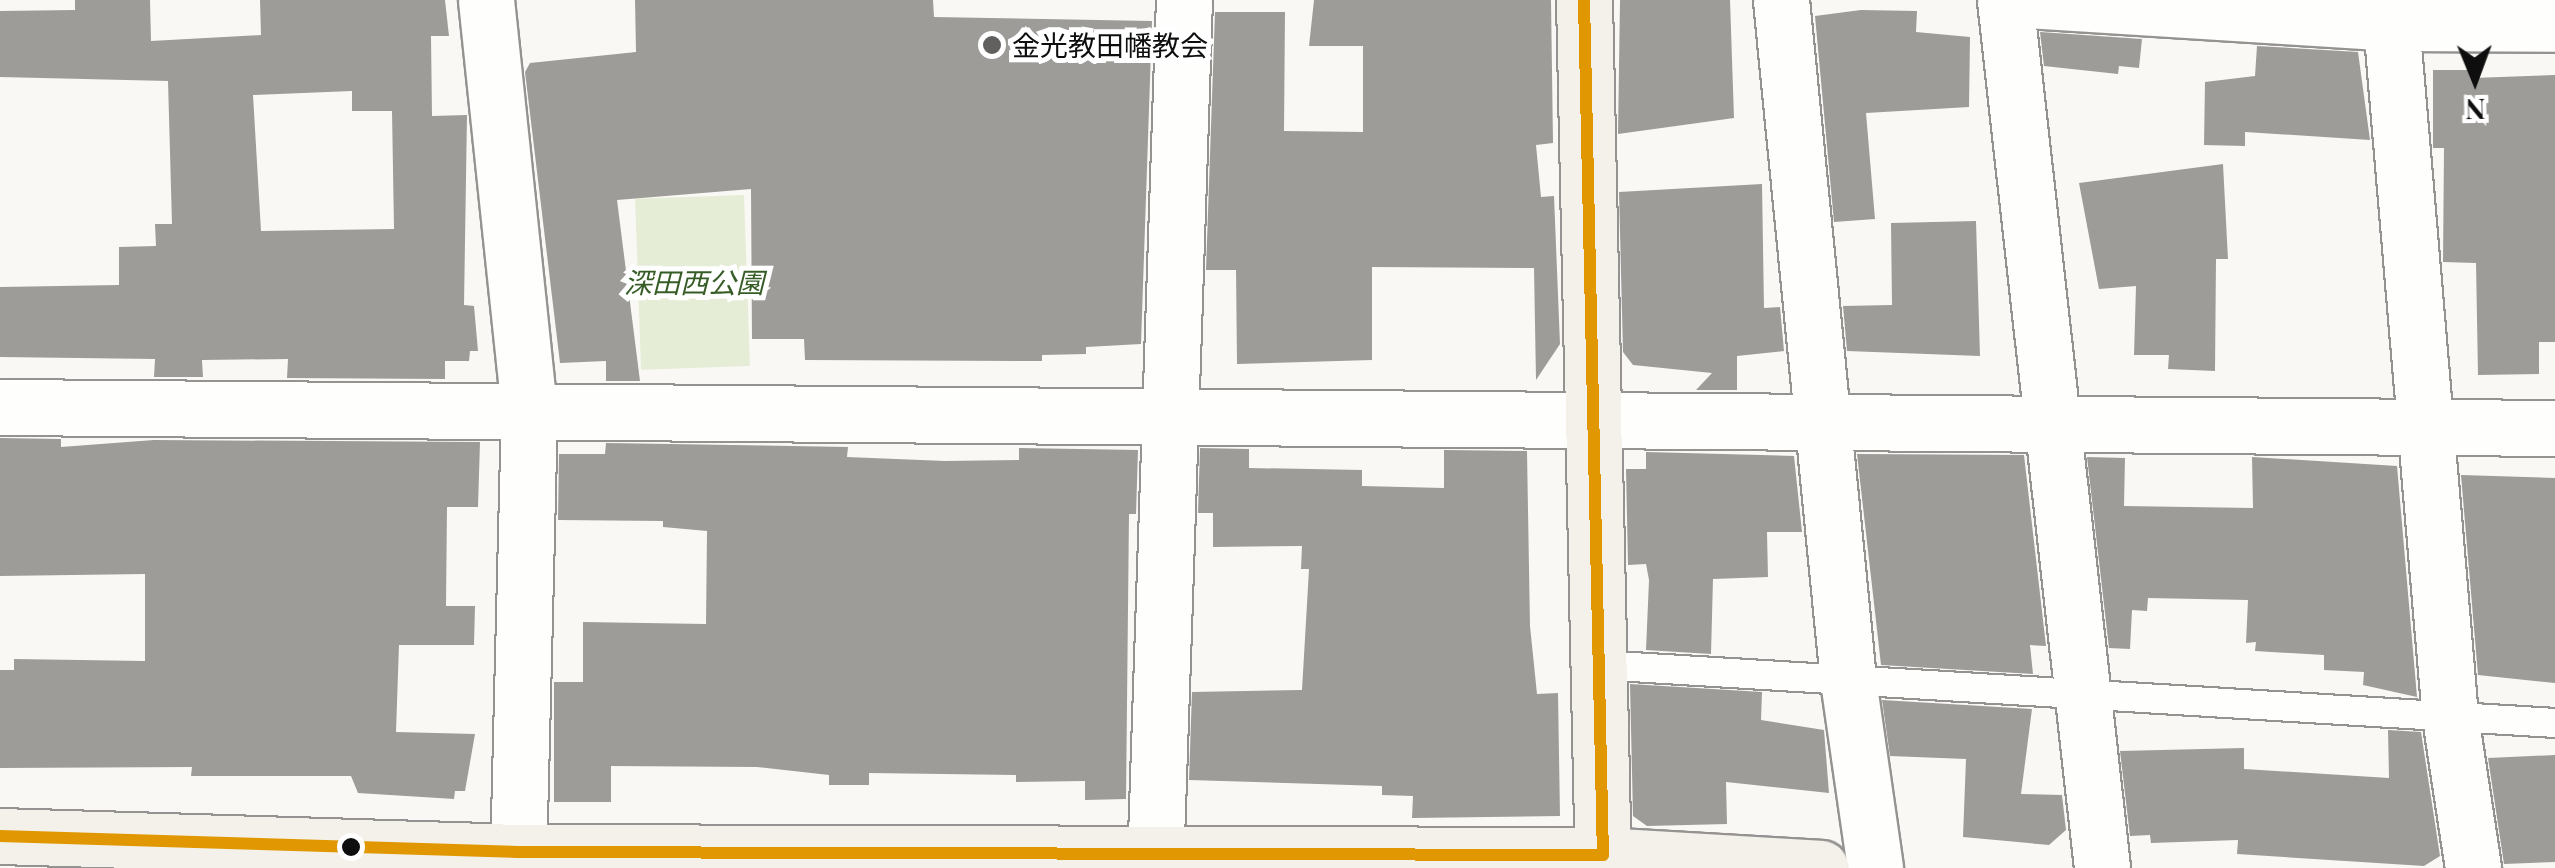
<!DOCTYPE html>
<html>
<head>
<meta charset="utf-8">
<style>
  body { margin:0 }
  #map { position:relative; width:2555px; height:868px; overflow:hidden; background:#faf8f4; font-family:"Playfair Display","Noto Sans JP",serif }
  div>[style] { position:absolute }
  .green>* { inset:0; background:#e6edd7; transform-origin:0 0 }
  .building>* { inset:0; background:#9e9c99 }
  .roads { filter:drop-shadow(2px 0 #949392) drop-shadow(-2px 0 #949392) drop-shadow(0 2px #949392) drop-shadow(0 -2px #949392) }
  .lane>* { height:28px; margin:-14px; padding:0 14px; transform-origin:14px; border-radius:14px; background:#fefefd }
  .street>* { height:55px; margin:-27.5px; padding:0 27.5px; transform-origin:27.5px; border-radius:27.5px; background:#fefefd }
  .secondary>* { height:55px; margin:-27.5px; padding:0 27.5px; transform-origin:27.5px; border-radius:27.5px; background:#f4f1eb }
  .bus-1>* { height:12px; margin:-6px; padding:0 6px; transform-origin:6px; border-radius:6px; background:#e09701 }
  .dots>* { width:28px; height:28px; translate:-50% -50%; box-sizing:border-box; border:5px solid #fff; border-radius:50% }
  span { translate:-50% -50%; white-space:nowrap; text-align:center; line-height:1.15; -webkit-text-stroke:10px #fff; paint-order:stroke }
  .poi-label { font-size:28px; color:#0e0e0e }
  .left { translate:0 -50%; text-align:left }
  .park-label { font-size:28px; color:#375d27; font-style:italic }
  .north { position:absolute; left:2425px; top:30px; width:100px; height:100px; -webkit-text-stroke:8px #fff; paint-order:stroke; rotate:179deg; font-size:28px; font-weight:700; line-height:40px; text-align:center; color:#0e0e0e }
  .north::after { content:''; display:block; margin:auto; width:35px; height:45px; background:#0e0e0e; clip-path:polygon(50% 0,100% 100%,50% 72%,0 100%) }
</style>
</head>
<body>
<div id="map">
  <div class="green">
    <div style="left:744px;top:195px;width:171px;height:109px;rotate:88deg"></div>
  </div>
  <div class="building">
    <div style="clip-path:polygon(evenodd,75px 0,150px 0,151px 41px,261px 35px,260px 0,445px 0,449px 36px,431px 36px,432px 116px,467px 115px,464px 305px,474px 306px,478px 351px,470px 351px,469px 361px,445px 361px,445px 379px,287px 378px,288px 359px,202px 360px,203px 377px,154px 377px,155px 359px,0 357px,0 287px,119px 285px,119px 247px,156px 246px,155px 224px,172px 224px,168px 81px,0 77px,0 11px,75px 10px,75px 0,352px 91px,352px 111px,392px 111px,394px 229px,261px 231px,253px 95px,352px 91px)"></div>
    <div style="clip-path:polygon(635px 0,933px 0,934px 17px,1152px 21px,1141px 344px,1086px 347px,1086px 354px,1042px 355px,1042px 361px,805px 360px,804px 339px,752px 339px,751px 189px,617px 200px,640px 381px,606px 381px,606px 361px,560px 363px,525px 72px,530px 63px,636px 52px)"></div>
    <div style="clip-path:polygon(1314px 0,1551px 0,1553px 143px,1536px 145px,1541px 197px,1554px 196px,1560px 344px,1536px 380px,1534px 268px,1372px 267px,1372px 360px,1237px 364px,1236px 270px,1206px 270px,1215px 12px,1285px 12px,1284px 131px,1363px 132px,1363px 46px,1309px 46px)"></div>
    <div style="clip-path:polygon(1620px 0,1730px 0,1734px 118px,1618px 134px)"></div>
    <div style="clip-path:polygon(1861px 10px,1917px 11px,1916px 32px,1970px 37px,1969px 107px,1866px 113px,1875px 219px,1834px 222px,1815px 16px)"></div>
    <div style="clip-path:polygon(2040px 32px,2142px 39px,2139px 68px,2119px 66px,2118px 74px,2044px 66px)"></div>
    <div style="clip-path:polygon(2257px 46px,2358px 52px,2370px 140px,2245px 132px,2245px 146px,2204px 145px,2205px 82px,2255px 76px)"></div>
    <div style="clip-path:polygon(2433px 70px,2473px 70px,2473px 78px,2555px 75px,2555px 342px,2539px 342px,2539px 374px,2478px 375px,2476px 263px,2443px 262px,2444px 148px,2433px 148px)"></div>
    <div style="clip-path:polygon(2223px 164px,2228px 259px,2216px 259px,2215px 371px,2168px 369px,2169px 355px,2134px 355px,2136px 286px,2099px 289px,2079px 183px)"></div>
    <div style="clip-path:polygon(1762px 184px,1764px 308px,1780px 307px,1784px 351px,1737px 356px,1737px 390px,1696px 390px,1712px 373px,1633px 365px,1623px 352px,1619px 192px)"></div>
    <div style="clip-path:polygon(1976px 221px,1980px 356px,1847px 351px,1843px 306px,1892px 305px,1891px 223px)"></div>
    <div style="clip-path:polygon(0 438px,61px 439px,61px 447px,154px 440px,480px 442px,478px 507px,447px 507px,446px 606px,475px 606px,474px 645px,399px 645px,396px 732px,475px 734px,465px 791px,455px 791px,454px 799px,358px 793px,351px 776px,191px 776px,192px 767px,0 768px,0 670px,14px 670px,14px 659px,145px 661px,145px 574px,0 576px)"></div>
    <div style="clip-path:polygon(606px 443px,848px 447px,847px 457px,945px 461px,1019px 460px,1019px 448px,1138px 450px,1136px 514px,1129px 514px,1126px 799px,1085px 800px,1085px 781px,1016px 782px,1016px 775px,869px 773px,869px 785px,829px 785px,829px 775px,757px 767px,611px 766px,611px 802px,554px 802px,554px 682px,583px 682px,583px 622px,706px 624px,707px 531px,663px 527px,663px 521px,558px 520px,559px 454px,605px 454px)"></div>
    <div style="clip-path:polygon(1200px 448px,1249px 449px,1249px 468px,1362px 470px,1362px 486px,1444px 488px,1444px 450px,1527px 451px,1530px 626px,1537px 694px,1558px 693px,1560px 816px,1412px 818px,1413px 796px,1382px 795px,1382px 786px,1189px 780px,1192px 692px,1302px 690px,1309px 569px,1301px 569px,1302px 546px,1213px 547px,1213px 513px,1198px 513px)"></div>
    <div style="clip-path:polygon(1646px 452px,1794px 456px,1802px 532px,1767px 532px,1768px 577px,1713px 579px,1711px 654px,1646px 650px,1649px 580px,1646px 564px,1628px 565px,1626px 469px,1646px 469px)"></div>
    <div style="clip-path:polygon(1857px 454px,2024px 455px,2046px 646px,2030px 645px,2033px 674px,1881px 665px)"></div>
    <div style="clip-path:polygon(2087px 457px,2125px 458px,2124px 506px,2253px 508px,2252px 457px,2397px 466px,2417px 697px,2363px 685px,2364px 672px,2324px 670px,2324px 655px,2255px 651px,2256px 642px,2246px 643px,2248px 600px,2148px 598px,2147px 611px,2132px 610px,2130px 649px,2109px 648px)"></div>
    <div style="clip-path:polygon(2461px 475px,2555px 478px,2555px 683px,2478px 675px)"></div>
    <div style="clip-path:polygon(1630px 684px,1762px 692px,1761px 720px,1824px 730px,1829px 793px,1726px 782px,1727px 824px,1647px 826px,1633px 816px)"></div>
    <div style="clip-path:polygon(1882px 700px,2032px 709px,2021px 794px,2062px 795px,2066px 830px,2049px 845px,1963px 837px,1966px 759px,1890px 756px)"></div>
    <div style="clip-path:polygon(2388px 730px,2421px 732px,2440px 856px,2424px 866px,2237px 854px,2238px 840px,2151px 843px,2150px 835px,2130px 836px,2120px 751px,2244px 748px,2244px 769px,2389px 778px)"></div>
    <div style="clip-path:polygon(2555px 755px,2555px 862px,2504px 864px,2488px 758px)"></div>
  </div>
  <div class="roads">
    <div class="lane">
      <div style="left:1599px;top:665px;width:958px;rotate:3.47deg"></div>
    </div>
    <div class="street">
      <div style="left:486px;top:0;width:413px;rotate:84deg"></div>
      <div style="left:529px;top:411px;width:457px;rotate:91.4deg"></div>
      <div style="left:1781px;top:0;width:683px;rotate:84.37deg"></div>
      <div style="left:1848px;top:680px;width:190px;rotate:81.8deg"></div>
      <div style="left:2005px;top:0;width:873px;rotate:83.62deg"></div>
      <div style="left:2027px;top:0;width:365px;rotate:3.6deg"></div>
      <div style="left:2391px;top:23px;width:164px;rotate:0.3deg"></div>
      <div style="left:2391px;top:23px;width:697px;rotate:85.14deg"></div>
      <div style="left:2450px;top:717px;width:153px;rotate:81.3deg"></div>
      <div style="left:0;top:407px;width:2555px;rotate:0.47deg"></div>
      <div style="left:1155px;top:868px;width:868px;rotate:-88.09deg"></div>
    </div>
    <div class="secondary">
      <div style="left:1584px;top:0;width:868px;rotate:88.75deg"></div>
      <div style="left:0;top:836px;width:518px;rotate:1.77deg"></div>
      <div style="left:518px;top:852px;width:1085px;rotate:0.16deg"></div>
      <div style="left:1603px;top:855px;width:218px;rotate:3.4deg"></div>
    </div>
  </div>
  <div class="bus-1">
    <div style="left:1584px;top:0;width:855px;rotate:88.73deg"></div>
    <div style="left:0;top:836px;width:518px;rotate:1.77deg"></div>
    <div style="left:518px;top:852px;width:1085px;rotate:0.16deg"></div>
  </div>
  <div class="dots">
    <div style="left:992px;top:45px;background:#61605e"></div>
    <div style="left:351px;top:847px;background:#0e0e0e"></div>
  </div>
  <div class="poi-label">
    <span class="left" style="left:1012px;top:45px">金光教田幡教会</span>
  </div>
  <div class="park-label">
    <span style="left:694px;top:282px">深田西公園</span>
  </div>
  <div class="north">N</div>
</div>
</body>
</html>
